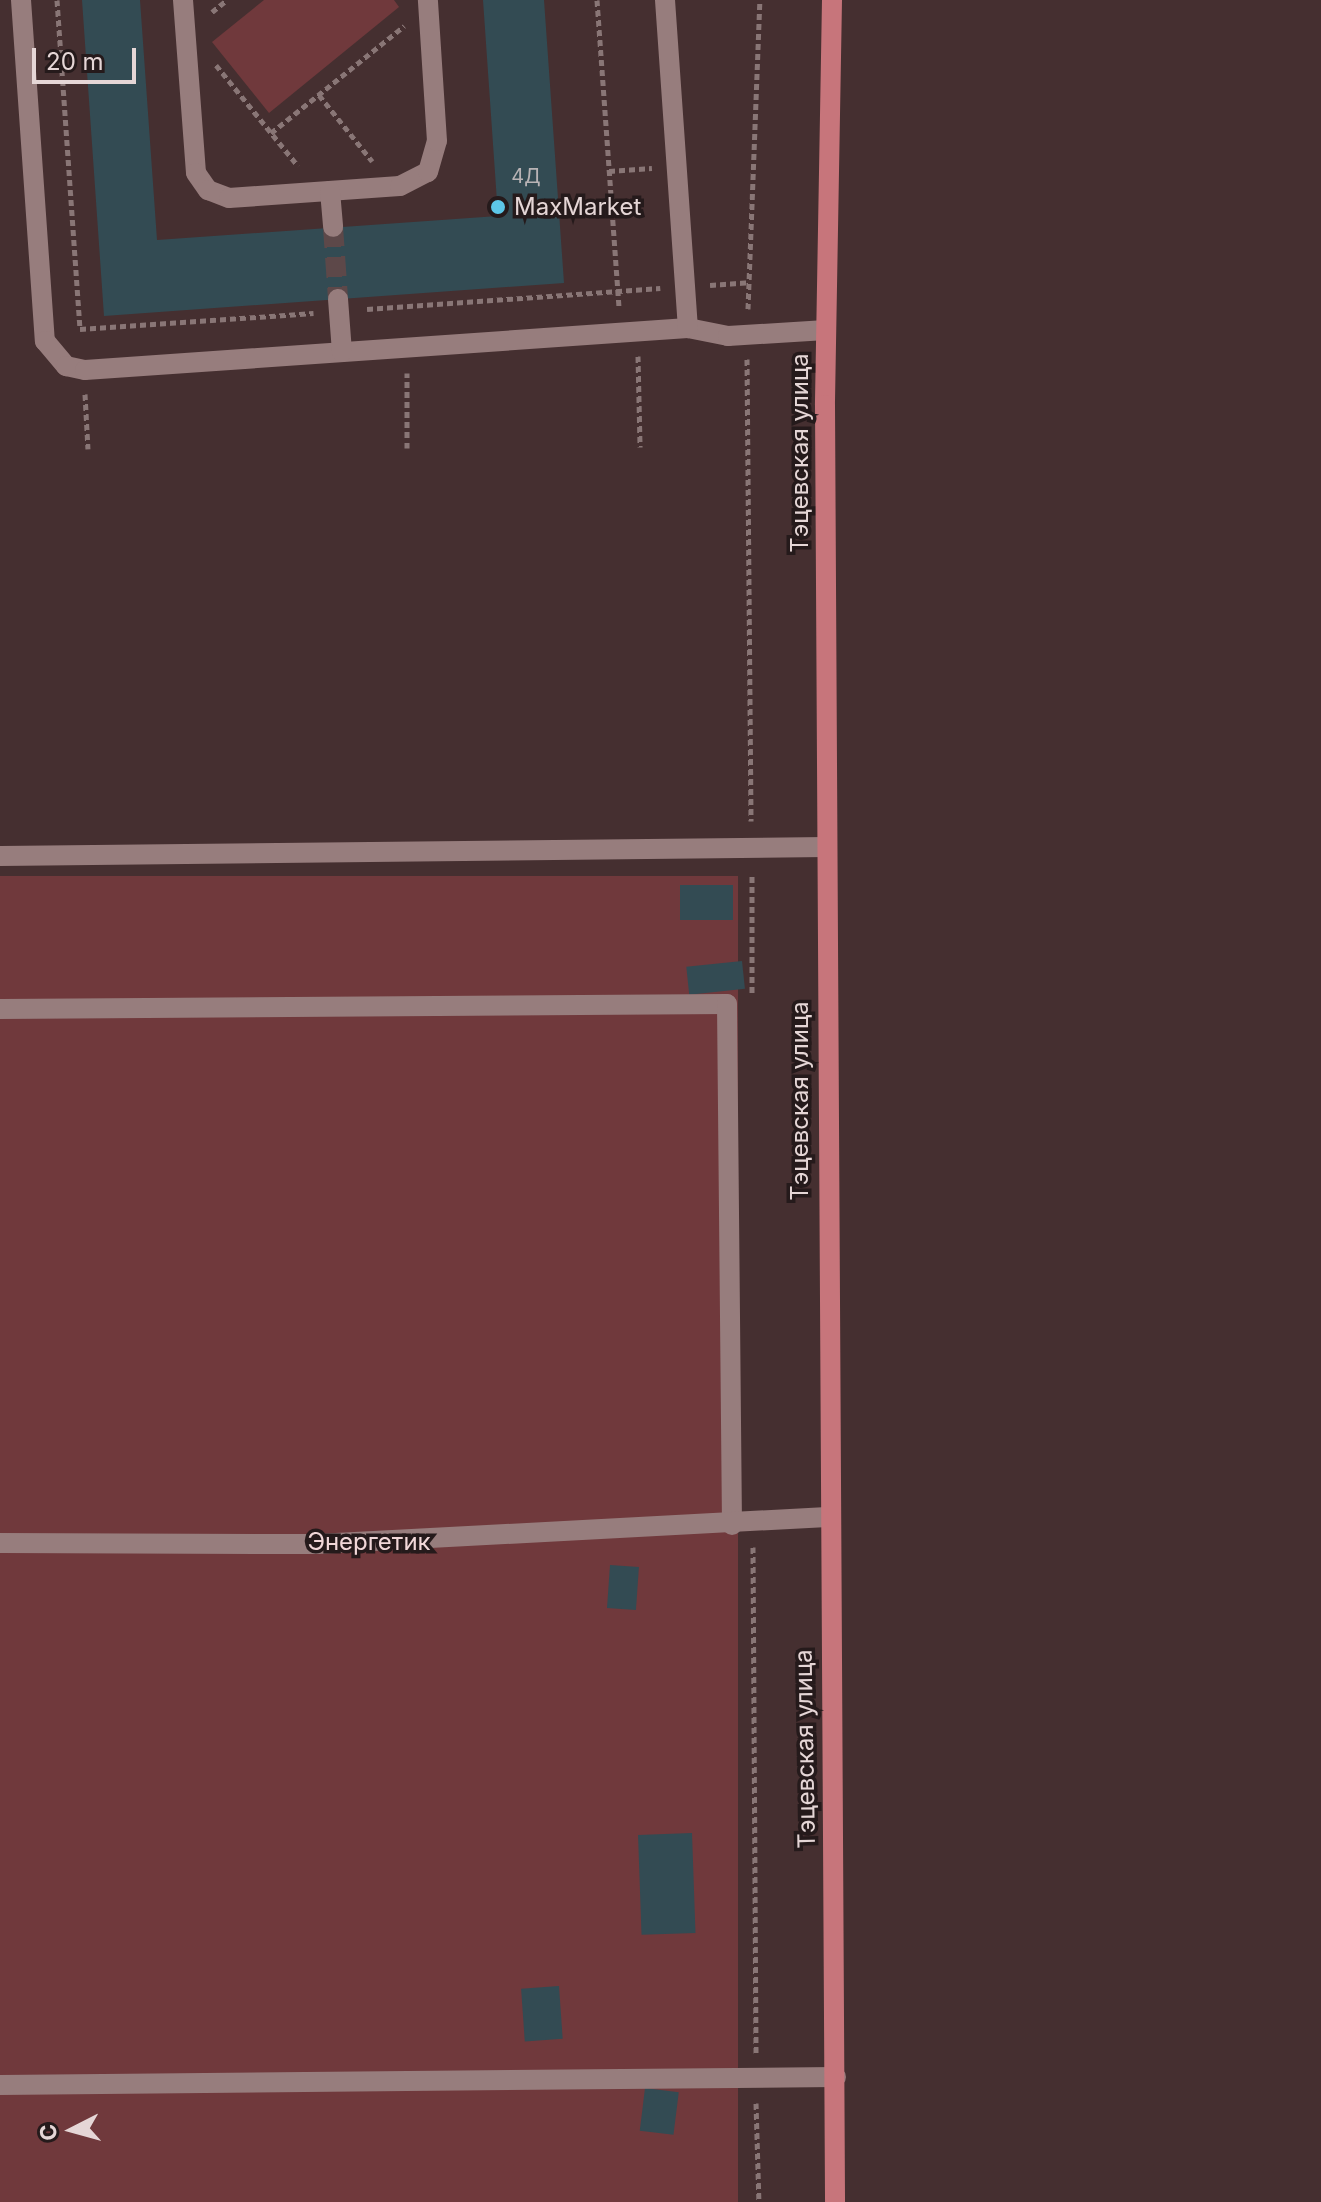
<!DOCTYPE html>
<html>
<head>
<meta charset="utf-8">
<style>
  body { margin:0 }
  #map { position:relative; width:1321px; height:2202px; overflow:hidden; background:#452f30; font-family:Inter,sans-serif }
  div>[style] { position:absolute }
  .green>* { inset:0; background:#70393c; transform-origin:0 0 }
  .building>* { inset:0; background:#334b53; transform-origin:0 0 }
  .minor-tunnel>* { height:20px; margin-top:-10px; transform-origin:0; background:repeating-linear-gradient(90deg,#5d4849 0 20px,transparent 0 30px) }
  .path>* { height:5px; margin-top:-2.5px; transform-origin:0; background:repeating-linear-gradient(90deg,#897676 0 6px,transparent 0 10px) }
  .minor>* { height:20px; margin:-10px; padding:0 10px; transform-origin:10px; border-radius:10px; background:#977d7d }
  .major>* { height:20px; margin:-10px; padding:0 10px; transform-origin:10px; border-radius:10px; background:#c7757b }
  .dots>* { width:22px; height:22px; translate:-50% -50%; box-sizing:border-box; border:4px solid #251a1b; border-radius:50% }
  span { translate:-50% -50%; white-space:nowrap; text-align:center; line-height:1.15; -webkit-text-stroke:7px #251a1b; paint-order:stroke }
  .number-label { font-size:20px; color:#b8b3b5 }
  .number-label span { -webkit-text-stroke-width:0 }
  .poi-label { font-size:24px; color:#e5d6d6 }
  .left { translate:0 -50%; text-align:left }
  .street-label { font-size:24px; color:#e5d6d6 }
  .park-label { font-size:24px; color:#f1d7d8 }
  .north { position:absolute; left:32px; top:2090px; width:80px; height:80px; -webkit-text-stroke:6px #251a1b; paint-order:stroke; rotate:264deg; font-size:22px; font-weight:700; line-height:32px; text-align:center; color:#e5d6d6 }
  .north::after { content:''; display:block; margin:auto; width:28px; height:36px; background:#e5d6d6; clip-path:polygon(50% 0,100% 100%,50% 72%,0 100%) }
  .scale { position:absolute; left:32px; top:48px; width:104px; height:36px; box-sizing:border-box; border:4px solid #e5d6d6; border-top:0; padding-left:10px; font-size:24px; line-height:28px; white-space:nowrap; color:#e5d6d6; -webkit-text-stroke:6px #251a1b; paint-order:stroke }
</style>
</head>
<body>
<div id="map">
  <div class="green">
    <div style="clip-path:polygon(264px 0,394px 0,399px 7px,269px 113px,212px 42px)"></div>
    <div style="left:738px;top:876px;width:1326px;height:738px;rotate:90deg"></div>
  </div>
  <div class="building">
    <div style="clip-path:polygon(82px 0,140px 0,157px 240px,498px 216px,483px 0,544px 0,564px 283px,104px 316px)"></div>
    <div style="left:680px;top:885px;width:53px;height:35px"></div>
    <div style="left:742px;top:961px;width:28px;height:56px;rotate:84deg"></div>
    <div style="left:610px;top:1565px;width:29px;height:43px;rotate:4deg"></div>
    <div style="left:692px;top:1833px;width:100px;height:54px;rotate:88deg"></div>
    <div style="left:559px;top:1986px;width:53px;height:38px;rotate:86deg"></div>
    <div style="left:645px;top:2088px;width:34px;height:43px;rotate:7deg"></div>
  </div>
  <div class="minor-tunnel">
    <div style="left:333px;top:227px;width:72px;rotate:86deg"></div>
  </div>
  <div class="path">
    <div style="left:57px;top:0;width:330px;rotate:86deg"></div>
    <div style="left:80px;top:329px;width:234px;rotate:-3.9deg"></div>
    <div style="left:597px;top:0;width:309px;rotate:85.9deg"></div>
    <div style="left:212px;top:12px;width:19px;rotate:-39deg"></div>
    <div style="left:216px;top:65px;width:130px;rotate:50.9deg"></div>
    <div style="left:319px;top:95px;width:85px;rotate:51.2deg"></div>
    <div style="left:271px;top:133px;width:171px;rotate:-38.8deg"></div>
    <div style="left:609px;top:171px;width:43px;rotate:-4deg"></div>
    <div style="left:710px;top:285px;width:39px;rotate:-4deg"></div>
    <div style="left:367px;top:309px;width:294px;rotate:-4.1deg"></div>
    <div style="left:748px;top:309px;width:309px;rotate:-87.8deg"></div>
    <div style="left:638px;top:356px;width:91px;rotate:88.7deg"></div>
    <div style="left:747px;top:359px;width:462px;rotate:89.5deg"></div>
    <div style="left:85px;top:394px;width:55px;rotate:86.9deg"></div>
    <div style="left:407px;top:448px;width:75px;rotate:-90deg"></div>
    <div style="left:752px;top:993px;width:118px;rotate:-90deg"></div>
    <div style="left:753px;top:1547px;width:506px;rotate:89.66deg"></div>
    <div style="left:756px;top:2103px;width:99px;rotate:88.3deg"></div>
  </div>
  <div class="minor">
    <div style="left:21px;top:0;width:342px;rotate:86deg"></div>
    <div style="left:45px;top:341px;width:33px;rotate:50deg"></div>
    <div style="left:66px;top:366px;width:19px;rotate:12deg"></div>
    <div style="left:85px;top:370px;width:604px;rotate:-3.98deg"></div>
    <div style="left:688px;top:328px;width:41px;rotate:11.3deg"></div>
    <div style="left:728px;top:336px;width:98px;rotate:-3.5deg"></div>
    <div style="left:183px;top:0;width:173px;rotate:85.7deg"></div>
    <div style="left:196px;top:173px;width:21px;rotate:55deg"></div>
    <div style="left:208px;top:190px;width:22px;rotate:21deg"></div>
    <div style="left:229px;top:198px;width:171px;rotate:-4deg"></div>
    <div style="left:400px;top:186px;width:31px;rotate:-27deg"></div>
    <div style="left:428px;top:172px;width:32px;rotate:-74deg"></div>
    <div style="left:437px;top:141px;width:141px;rotate:-93.7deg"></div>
    <div style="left:665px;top:0;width:329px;rotate:86deg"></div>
    <div style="left:330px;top:191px;width:36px;rotate:85deg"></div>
    <div style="left:338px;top:299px;width:53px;rotate:85.7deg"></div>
    <div style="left:0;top:856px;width:826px;rotate:-0.62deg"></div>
    <div style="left:0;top:1009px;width:727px;rotate:-0.39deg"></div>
    <div style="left:727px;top:1004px;width:521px;rotate:89.45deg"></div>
    <div style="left:0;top:1543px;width:317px;rotate:0.2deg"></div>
    <div style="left:317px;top:1544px;width:511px;rotate:-3.03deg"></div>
    <div style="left:0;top:2085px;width:836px;rotate:-0.55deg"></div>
  </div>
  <div class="major">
    <div style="left:832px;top:0;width:405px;rotate:91deg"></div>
    <div style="left:825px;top:405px;width:1797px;rotate:89.68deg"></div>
  </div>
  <div class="dots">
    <div style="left:498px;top:207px;background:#5dc7e8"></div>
  </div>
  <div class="number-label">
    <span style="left:526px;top:176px">4Д</span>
  </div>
  <div class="poi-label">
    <span class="left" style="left:514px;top:207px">MaxMarket</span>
  </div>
  <div class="street-label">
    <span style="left:800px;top:453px;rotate:-90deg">Тэцевская улица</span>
    <span style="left:800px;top:1101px;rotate:-90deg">Тэцевская улица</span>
    <span style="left:805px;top:1749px;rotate:-91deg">Тэцевская улица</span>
  </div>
  <div class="park-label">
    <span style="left:369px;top:1542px">Энергетик</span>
  </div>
  <div class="north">С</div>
  <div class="scale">20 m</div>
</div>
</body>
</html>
